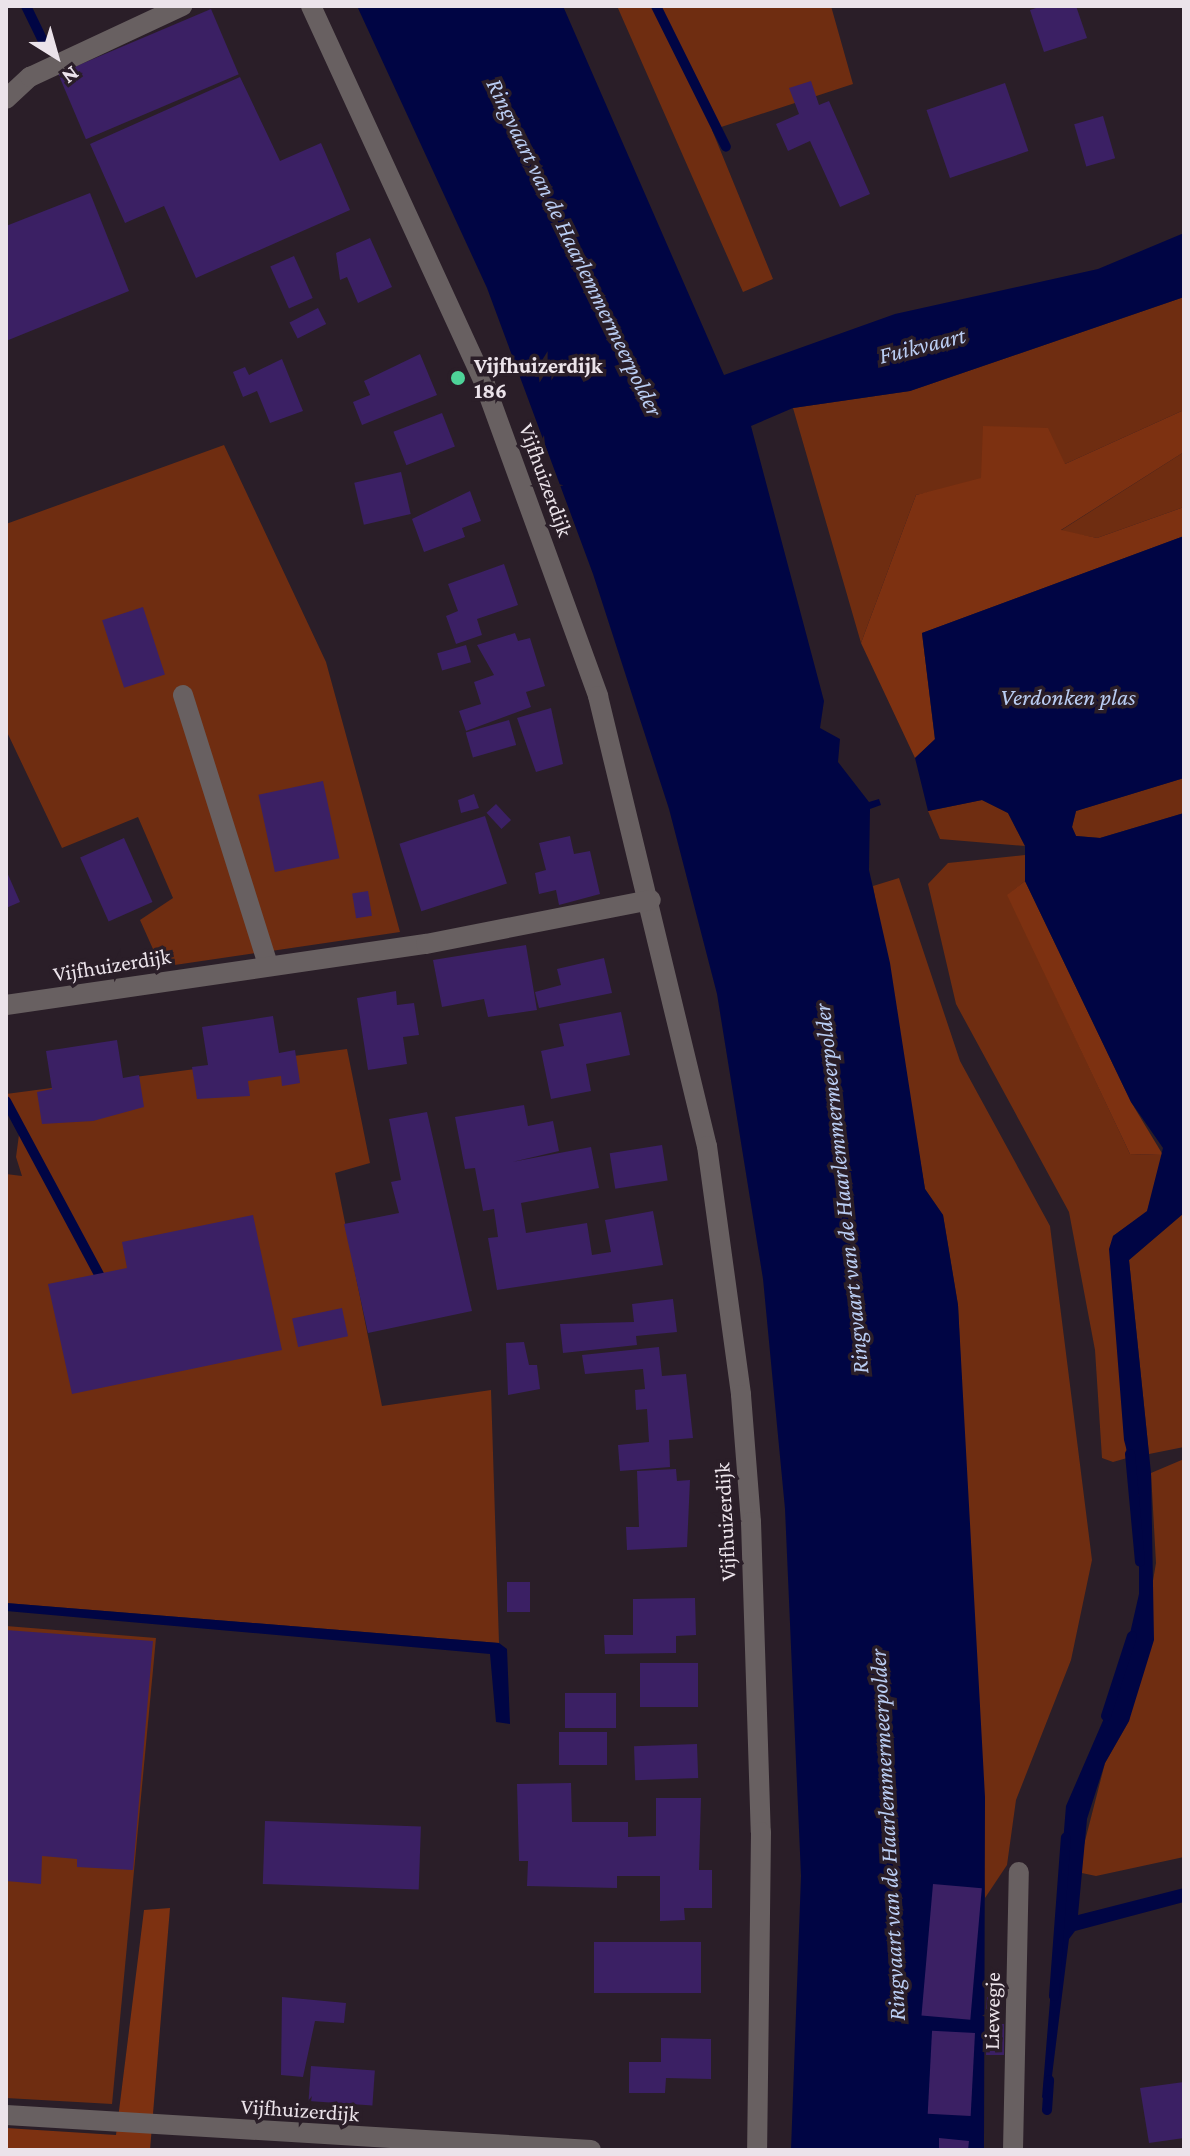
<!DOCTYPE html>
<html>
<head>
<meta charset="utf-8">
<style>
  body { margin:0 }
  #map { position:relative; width:1190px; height:2156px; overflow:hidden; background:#2a1e28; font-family:"Crimson Pro",serif }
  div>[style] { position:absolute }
  .green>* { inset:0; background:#6f2d11 }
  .forest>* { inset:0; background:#7d3111 }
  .water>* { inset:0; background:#000544 }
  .stream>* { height:10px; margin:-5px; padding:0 5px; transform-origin:5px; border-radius:5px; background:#000544 }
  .building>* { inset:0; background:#3b2064; transform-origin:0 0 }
  .minor>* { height:20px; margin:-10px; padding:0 10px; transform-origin:10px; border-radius:10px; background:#686061 }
  .dots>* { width:22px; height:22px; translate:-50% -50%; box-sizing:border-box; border:4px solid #2a1e28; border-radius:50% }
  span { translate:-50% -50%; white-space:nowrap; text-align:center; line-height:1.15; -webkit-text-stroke:7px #2a1e28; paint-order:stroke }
  .poi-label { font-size:22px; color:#ebe3ea; font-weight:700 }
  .left { translate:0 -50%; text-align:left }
  .street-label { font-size:22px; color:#ebe3ea }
  .water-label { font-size:24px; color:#bacdf3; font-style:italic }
  .frame { position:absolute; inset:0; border:8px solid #ebe3ea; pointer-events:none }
  .north { position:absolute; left:16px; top:16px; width:80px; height:80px; -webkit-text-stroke:6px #2a1e28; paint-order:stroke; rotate:143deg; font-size:22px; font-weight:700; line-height:32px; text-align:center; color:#ebe3ea }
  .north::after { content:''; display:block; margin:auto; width:28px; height:36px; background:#ebe3ea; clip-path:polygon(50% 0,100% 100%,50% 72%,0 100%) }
</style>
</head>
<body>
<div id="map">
  <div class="green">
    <div style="clip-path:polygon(617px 6px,831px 6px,853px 84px,712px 130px,773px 279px,743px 292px)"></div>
    <div style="clip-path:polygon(1184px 297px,1184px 410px,1065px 464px,916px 495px,861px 643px,793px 408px,910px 391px)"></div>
    <div style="clip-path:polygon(224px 445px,326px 662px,400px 932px,161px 967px,140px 920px,173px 898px,138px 817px,62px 848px,6px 730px,6px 524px)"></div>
    <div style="clip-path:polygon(1184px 452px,1184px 507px,1097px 538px,1060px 531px)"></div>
    <div style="clip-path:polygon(1184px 778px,1184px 813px,1100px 838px,1076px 836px,1072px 827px,1076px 811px)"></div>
    <div style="clip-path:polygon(982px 800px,1008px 813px,1025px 846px,940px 839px,928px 811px)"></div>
    <div style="clip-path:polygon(1025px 855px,1025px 881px,1008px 895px,1130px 1154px,1163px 1155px,1147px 1212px,1113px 1236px,1127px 1458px,1113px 1462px,1102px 1458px,1095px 1350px,1069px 1212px,956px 1004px,928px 884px,948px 863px)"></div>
    <div style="clip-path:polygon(899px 878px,960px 1061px,1050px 1226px,1092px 1560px,1071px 1660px,1016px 1800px,1007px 1865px,985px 1898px,958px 1305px,943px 1215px,925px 1189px,873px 886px)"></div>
    <div style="clip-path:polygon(347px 1049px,370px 1163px,335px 1173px,382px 1406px,491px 1390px,499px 1643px,6px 1603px,6px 1174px,22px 1176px,16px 1157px,20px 1127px,6px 1094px)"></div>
    <div style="clip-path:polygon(1184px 1213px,1184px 1447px,1149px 1454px,1129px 1260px)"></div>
    <div style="clip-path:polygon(1184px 1459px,1184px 1857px,1096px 1876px,1077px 1872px,1105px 1763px,1129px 1721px,1156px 1563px,1151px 1473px)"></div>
    <div style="clip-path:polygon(6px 1626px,156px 1638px,112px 2104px,6px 2098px)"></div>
  </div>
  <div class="forest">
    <div style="clip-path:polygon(1184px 410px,1184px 452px,1061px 530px,1097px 538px,1184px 507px,1184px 536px,922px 633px,935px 740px,915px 758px,861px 643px,916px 495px,981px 478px,983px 426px,1048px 428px,1065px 464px)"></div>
    <div style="clip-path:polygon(1025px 881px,1131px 1102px,1163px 1155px,1130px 1154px,1007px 895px)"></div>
    <div style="clip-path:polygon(170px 1908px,150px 2150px,6px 2150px,6px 2128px,116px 2135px,144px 1910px)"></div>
  </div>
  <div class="water">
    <div style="clip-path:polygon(357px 6px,563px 6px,724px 375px,895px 314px,1098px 269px,1184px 233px,1184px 297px,910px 391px,793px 408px,751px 426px,824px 701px,820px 728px,840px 739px,838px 762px,869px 802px,879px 799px,881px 805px,870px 809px,869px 870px,890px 963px,925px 1189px,943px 1215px,958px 1305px,985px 1797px,984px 2150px,791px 2150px,801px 1876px,785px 1509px,763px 1279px,717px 994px,669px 809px,593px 574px,487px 288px)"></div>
    <div style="clip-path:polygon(1184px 536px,1184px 778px,1076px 811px,1072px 827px,1076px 836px,1100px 838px,1184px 813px,1184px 1213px,1129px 1260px,1151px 1473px,1154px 1640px,1129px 1721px,1105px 1763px,1087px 1819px,1078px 1915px,1184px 1888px,1184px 1902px,1075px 1931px,1069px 1939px,1050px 2092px,1042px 2098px,1066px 1806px,1118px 1686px,1139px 1594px,1139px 1497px,1124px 1440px,1109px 1249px,1113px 1236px,1147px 1211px,1163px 1148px,1131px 1102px,1025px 881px,1025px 846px,1008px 813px,982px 800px,928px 811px,915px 758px,935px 739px,922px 633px)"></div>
    <div style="clip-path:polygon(6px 1603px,499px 1643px,507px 1649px,510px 1724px,496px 1722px,490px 1654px,6px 1611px)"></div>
  </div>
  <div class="stream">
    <div style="left:26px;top:6px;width:41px;rotate:64.1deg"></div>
    <div style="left:656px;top:6px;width:157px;rotate:63.6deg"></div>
    <div style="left:6px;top:1101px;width:208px;rotate:61.8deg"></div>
    <div style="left:1130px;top:1454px;width:108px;rotate:84.7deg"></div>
    <div style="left:1106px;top:1716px;width:84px;rotate:-72deg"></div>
    <div style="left:1054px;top:1996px;width:159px;rotate:-85.7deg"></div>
    <div style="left:1047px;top:2110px;width:30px;rotate:-86deg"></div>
  </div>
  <div class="building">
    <div style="clip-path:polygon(1042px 6px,1076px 6px,1087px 38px,1044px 52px,1030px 10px)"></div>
    <div style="left:211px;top:9px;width:71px;height:166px;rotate:67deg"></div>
    <div style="clip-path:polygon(240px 77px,280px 161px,321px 143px,350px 210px,196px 278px,164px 206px,125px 223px,90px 144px)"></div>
    <div style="clip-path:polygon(811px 81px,819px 105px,829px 101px,870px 194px,840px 207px,810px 141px,788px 151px,776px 124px,799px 114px,789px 88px)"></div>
    <div style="left:1005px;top:83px;width:72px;height:83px;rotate:71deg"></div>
    <div style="left:1103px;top:116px;width:44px;height:30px;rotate:74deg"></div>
    <div style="clip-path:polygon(90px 193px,129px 291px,6px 341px,6px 226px)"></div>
    <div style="clip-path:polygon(370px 238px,392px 287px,358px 303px,347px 277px,340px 280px,336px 253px)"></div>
    <div style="left:294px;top:256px;width:46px;height:26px;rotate:66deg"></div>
    <div style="left:318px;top:308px;width:18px;height:32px;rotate:63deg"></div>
    <div style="clip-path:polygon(420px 354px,437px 395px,362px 425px,353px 402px,370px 395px,364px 381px)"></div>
    <div style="clip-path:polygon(282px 359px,303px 411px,270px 423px,257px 391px,243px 397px,233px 372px,245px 367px,249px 375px)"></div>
    <div style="left:442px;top:413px;width:36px;height:52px;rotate:69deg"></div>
    <div style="left:401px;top:472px;width:43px;height:48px;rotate:77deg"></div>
    <div style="clip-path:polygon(470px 491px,481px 521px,462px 528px,465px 537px,424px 552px,412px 519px)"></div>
    <div style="clip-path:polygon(504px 564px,518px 605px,477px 619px,482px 635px,456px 644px,446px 616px,458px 611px,448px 584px)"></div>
    <div style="left:143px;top:607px;width:71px;height:43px;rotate:72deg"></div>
    <div style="clip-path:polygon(515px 633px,518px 641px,530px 638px,545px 686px,526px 692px,531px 707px,466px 731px,459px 711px,481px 704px,474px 682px,494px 675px,477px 645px)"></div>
    <div style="left:466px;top:645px;width:18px;height:30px;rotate:74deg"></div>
    <div style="clip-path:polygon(551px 708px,563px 764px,536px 772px,517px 718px)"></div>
    <div style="left:509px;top:720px;width:26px;height:45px;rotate:74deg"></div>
    <div style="left:323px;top:781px;width:79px;height:66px;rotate:78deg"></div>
    <div style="clip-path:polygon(474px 794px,479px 808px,461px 813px,458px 800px)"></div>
    <div style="left:496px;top:804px;width:22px;height:13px;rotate:47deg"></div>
    <div style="left:485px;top:816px;width:71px;height:90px;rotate:72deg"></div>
    <div style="clip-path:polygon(570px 836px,574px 854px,590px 851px,600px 894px,559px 905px,556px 890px,539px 894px,535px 873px,546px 870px,539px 843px)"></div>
    <div style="left:124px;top:838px;width:70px;height:48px;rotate:66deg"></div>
    <div style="clip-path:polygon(6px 870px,20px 902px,6px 908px)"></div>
    <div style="left:368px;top:891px;width:25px;height:16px;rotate:81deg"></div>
    <div style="clip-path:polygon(526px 945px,537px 1010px,488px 1017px,484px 999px,442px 1007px,433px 960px)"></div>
    <div style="clip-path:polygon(604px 958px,612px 993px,539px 1008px,535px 992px,561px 985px,557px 969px)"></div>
    <div style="clip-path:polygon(396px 991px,397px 1005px,414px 1003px,419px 1035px,403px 1037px,407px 1064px,368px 1070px,357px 998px)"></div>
    <div style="clip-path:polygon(621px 1012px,630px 1055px,586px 1064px,591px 1091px,551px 1099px,541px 1051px,564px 1046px,559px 1024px)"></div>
    <div style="clip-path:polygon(273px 1016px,279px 1053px,295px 1050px,300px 1083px,282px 1086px,281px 1076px,248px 1081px,250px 1096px,197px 1099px,192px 1067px,208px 1065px,202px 1027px)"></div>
    <div style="clip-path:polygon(117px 1040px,123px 1078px,139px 1075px,144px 1107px,93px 1121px,42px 1124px,37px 1092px,52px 1089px,46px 1051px)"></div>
    <div style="clip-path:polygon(524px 1105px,528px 1126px,553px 1121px,559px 1151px,512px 1162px,591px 1147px,599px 1188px,521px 1203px,526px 1233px,587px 1223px,592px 1255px,611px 1252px,605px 1220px,653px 1211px,663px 1265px,497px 1290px,488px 1238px,498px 1237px,494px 1209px,483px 1211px,475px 1168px,465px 1169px,455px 1117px)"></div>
    <div style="clip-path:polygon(427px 1112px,472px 1311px,368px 1333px,344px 1224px,399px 1213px,391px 1182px,401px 1180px,389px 1119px)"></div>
    <div style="left:662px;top:1145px;width:36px;height:53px;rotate:81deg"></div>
    <div style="clip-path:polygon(253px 1215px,282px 1350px,72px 1394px,48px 1284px,127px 1268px,122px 1242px)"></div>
    <div style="clip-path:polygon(673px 1299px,677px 1332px,636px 1336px,637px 1345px,563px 1353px,560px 1324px,634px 1322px,632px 1304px)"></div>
    <div style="left:342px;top:1308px;width:29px;height:51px;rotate:78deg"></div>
    <div style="clip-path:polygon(524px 1342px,529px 1365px,537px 1365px,540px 1389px,508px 1395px,506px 1343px)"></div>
    <div style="clip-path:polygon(659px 1347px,662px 1376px,686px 1374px,693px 1438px,669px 1440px,670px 1467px,620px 1471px,618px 1445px,649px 1442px,647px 1409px,636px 1410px,635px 1390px,645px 1389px,643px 1369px,585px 1374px,582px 1355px)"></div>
    <div style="clip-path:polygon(676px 1469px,677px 1481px,690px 1480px,687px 1547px,627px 1550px,626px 1527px,639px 1527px,637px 1471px)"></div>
    <div style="left:507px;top:1582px;width:23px;height:30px"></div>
    <div style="clip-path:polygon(695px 1598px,696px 1635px,676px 1636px,676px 1653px,605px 1654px,604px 1635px,633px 1635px,633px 1599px)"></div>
    <div style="clip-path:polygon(6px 1630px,153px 1641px,133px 1870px,77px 1867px,77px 1859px,42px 1856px,41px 1884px,6px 1881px)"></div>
    <div style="left:640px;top:1663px;width:58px;height:44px"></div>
    <div style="left:565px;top:1693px;width:51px;height:35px"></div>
    <div style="left:559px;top:1732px;width:48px;height:33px"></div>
    <div style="left:697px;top:1744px;width:34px;height:63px;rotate:88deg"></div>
    <div style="clip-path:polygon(571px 1783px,572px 1822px,628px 1822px,628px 1837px,656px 1836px,656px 1798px,701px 1798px,699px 1870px,712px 1870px,712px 1908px,684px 1908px,685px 1920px,660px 1921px,660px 1876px,617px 1876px,617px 1888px,527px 1886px,528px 1861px,519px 1861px,517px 1784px)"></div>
    <div style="left:265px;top:1821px;width:156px;height:63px;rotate:2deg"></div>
    <div style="left:933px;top:1884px;width:49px;height:132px;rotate:5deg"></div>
    <div style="left:701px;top:1942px;width:51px;height:107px;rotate:90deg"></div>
    <div style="clip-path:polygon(282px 1997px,346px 2003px,344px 2023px,315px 2021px,303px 2077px,281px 2075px)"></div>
    <div style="left:987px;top:1997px;width:15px;height:12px;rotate:4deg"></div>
    <div style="clip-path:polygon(993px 2024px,1004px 2024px,1004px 2055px,986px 2055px,987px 2030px)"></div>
    <div style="left:975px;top:2033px;width:83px;height:43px;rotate:93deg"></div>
    <div style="clip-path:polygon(661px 2038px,711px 2039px,711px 2079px,666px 2078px,665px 2093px,629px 2093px,629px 2062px,661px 2062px)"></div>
    <div style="left:311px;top:2066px;width:64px;height:35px;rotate:4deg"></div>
    <div style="clip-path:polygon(1184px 2082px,1184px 2138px,1149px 2143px,1140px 2088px)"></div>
    <div style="clip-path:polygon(939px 2138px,969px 2141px,968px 2150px,939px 2150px)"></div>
  </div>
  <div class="minor">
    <div style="left:311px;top:6px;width:417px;rotate:65.3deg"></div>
    <div style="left:485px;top:385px;width:331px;rotate:70deg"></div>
    <div style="left:598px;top:696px;width:463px;rotate:76.4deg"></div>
    <div style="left:707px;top:1146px;width:251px;rotate:82.2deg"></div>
    <div style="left:741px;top:1395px;width:127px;rotate:85.5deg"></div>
    <div style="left:751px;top:1522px;width:310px;rotate:88.2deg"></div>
    <div style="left:761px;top:1832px;width:318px;rotate:90.7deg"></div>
    <div style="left:6px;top:99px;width:33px;rotate:-43deg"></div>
    <div style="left:30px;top:77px;width:168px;rotate:-25deg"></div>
    <div style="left:183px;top:695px;width:283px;rotate:72.5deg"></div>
    <div style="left:6px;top:1005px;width:424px;rotate:-8.3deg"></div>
    <div style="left:426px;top:944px;width:229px;rotate:-11.1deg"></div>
    <div style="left:6px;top:2115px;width:586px;rotate:3.42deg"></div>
    <div style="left:1013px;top:2150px;width:278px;rotate:-88.8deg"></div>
  </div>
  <div class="dots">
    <div style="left:458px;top:378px;background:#4ed399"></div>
  </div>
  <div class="poi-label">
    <span class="left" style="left:474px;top:378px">Vijfhuizerdijk<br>186</span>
  </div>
  <div class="street-label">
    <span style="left:546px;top:480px;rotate:70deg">Vijfhuizerdijk</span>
    <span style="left:112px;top:965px;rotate:-9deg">Vijfhuizerdijk</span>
    <span style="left:725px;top:1522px;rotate:-93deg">Vijfhuizerdijk</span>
    <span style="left:992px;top:2011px;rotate:-89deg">Liewegje</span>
    <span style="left:300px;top:2110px;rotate:4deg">Vijfhuizerdijk</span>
  </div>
  <div class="water-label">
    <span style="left:575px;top:247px;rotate:64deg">Ringvaart van de Haarlemmermeerpolder</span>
    <span style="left:922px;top:345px;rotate:-14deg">Fuikvaart</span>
    <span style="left:1068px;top:697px">Verdonken plas</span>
    <span style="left:841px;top:1189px;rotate:-96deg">Ringvaart van de Haarlemmermeerpolder</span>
    <span style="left:887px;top:1835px;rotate:-93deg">Ringvaart van de Haarlemmermeerpolder</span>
  </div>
  <div class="frame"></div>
  <div class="north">N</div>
</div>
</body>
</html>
